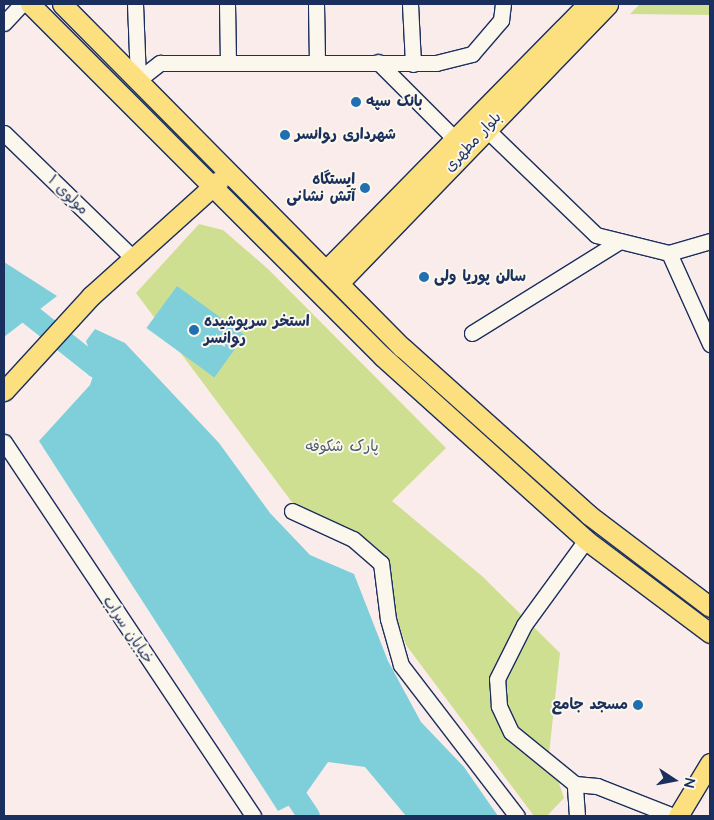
<!DOCTYPE html>
<html>
<head>
<meta charset="utf-8">
<style>
  body { margin:0 }
  #map { position:relative; width:714px; height:820px; overflow:hidden; background:#f9ecea; font-family:"Architects Daughter","Playpen Sans Arabic",sans-serif }
  div>[style] { position:absolute }
  .green>* { inset:0; background:#cfdf92 }
  .water>* { inset:0; background:#7fcfdb; transform-origin:0 0 }
  .river>* { height:22px; margin:-11px; padding:0 11px; transform-origin:11px; border-radius:11px; background:#7fcfdb }
  .roads { filter:drop-shadow(1px 0 #1b2f5e) drop-shadow(-1px 0 #1b2f5e) drop-shadow(0 1px #1b2f5e) drop-shadow(0 -1px #1b2f5e) }
  .minor>* { height:15px; margin:-7.5px; padding:0 7.5px; transform-origin:7.5px; border-radius:7.5px; background:#fbf7ec }
  .major>* { height:19px; margin:-9.5px; padding:0 9.5px; transform-origin:9.5px; border-radius:9.5px; background:#fce080 }
  .dots>* { width:14px; height:14px; translate:-50% -50%; box-sizing:border-box; border:2px solid #fbf7ec; border-radius:50% }
  span { translate:-50% -50%; white-space:nowrap; text-align:center; line-height:1.15; -webkit-text-stroke:4px #fbf7ec; paint-order:stroke }
  .poi-label { font-size:15px; color:#1b2f5e; font-weight:700 }
  .left { translate:0 -50%; text-align:left }
  .right { translate:-100% -50%; text-align:right }
  .street-label { font-size:15px; color:#1b2f5e }
  .park-label { font-size:15px; color:#485b6b }
  .frame { position:absolute; inset:0; border:5px solid #1b2f5e; pointer-events:none }
  .north { position:absolute; left:649px; top:755px; width:50px; height:50px; -webkit-text-stroke:4px #fbf7ec; paint-order:stroke; rotate:101deg; font-size:14px; font-weight:700; line-height:20px; text-align:center; color:#1b2f5e }
  .north::after { content:''; display:block; margin:auto; width:18px; height:22px; background:#1b2f5e; clip-path:polygon(50% 0,100% 100%,50% 72%,0 100%) }
</style>
</head>
<body>
<div id="map">
  <div class="green">
    <div style="clip-path:polygon(640px 4px,710px 4px,710px 15px,630px 14px)"></div>
    <div style="clip-path:polygon(199px 224px,223px 230px,268px 269px,446px 448px,392px 501px,482px 576px,560px 653px,549px 754px,564px 798px,547px 816px,534px 816px,406px 645px,370px 542px,303px 517px,136px 293px)"></div>
  </div>
  <div class="water">
    <div style="clip-path:polygon(4px 262px,57px 296px,4px 337px)"></div>
    <div style="left:177px;top:286px;width:84px;height:52px;rotate:36deg"></div>
    <div style="clip-path:polygon(95px 329px,125px 343px,219px 443px,270px 513px,310px 555px,354px 574px,388px 661px,421px 722px,464px 767px,498px 816px,406px 816px,365px 767px,328px 762px,302px 799px,278px 811px,39px 441px,90px 385px,96px 367px,86px 341px)"></div>
  </div>
  <div class="river">
    <div style="left:4px;top:294px;width:117px;rotate:38.4deg"></div>
    <div style="left:96px;top:367px;width:31px;rotate:21deg"></div>
    <div style="left:294px;top:773px;width:18px;rotate:96deg"></div>
    <div style="left:292px;top:791px;width:30px;rotate:56deg"></div>
  </div>
  <div class="roads">
    <div class="minor">
      <div style="left:135px;top:4px;width:76px;rotate:87.7deg"></div>
      <div style="left:227px;top:4px;width:57px;rotate:89deg"></div>
      <div style="left:316px;top:4px;width:59px;rotate:89deg"></div>
      <div style="left:410px;top:4px;width:60px;rotate:87.1deg"></div>
      <div style="left:4px;top:23px;width:26px;rotate:-47deg"></div>
      <div style="left:378px;top:62px;width:107px;rotate:45deg"></div>
      <div style="left:138px;top:80px;width:28px;rotate:-38deg"></div>
      <div style="left:160px;top:63px;width:276px"></div>
      <div style="left:436px;top:63px;width:37px;rotate:-14deg"></div>
      <div style="left:472px;top:54px;width:45px;rotate:-49.5deg"></div>
      <div style="left:501px;top:20px;width:16px;rotate:-83deg"></div>
      <div style="left:485px;top:128px;width:154px;rotate:43.9deg"></div>
      <div style="left:596px;top:235px;width:75px;rotate:13.9deg"></div>
      <div style="left:669px;top:253px;width:100px;rotate:65.7deg"></div>
      <div style="left:4px;top:133px;width:178px;rotate:44.1deg"></div>
      <div style="left:669px;top:253px;width:43px;rotate:-16.3deg"></div>
      <div style="left:472px;top:333px;width:174px;rotate:-31.9deg"></div>
      <div style="left:4px;top:442px;width:449px;rotate:56.3deg"></div>
      <div style="left:292px;top:511px;width:67px;rotate:24.7deg"></div>
      <div style="left:353px;top:539px;width:37px;rotate:41deg"></div>
      <div style="left:381px;top:563px;width:56px;rotate:82.9deg"></div>
      <div style="left:388px;top:619px;width:48px;rotate:74.2deg"></div>
      <div style="left:401px;top:665px;width:190px;rotate:52.5deg"></div>
      <div style="left:575px;top:784px;width:22px;rotate:5deg"></div>
      <div style="left:597px;top:786px;width:82px;rotate:21.5deg"></div>
      <div style="left:577px;top:816px;width:32px;rotate:-94deg"></div>
      <div style="left:575px;top:784px;width:82px;rotate:-140.9deg"></div>
      <div style="left:511px;top:732px;width:29px;rotate:-115deg"></div>
      <div style="left:499px;top:706px;width:27px;rotate:-94deg"></div>
      <div style="left:497px;top:679px;width:60px;rotate:-63.4deg"></div>
      <div style="left:524px;top:625px;width:105px;rotate:-53.9deg"></div>
    </div>
    <div class="major">
      <div style="left:30px;top:4px;width:499px;rotate:45deg"></div>
      <div style="left:383px;top:357px;width:273px;rotate:42deg"></div>
      <div style="left:586px;top:540px;width:155px;rotate:36.9deg"></div>
      <div style="left:62px;top:4px;width:484px;rotate:45.3deg"></div>
      <div style="left:403px;top:348px;width:250px;rotate:41.9deg"></div>
      <div style="left:589px;top:515px;width:152px;rotate:37.2deg"></div>
      <div style="left:327px;top:269px;width:371px;rotate:-45.5deg"></div>
      <div style="left:340px;top:282px;width:386px;rotate:-46deg"></div>
      <div style="left:4px;top:391px;width:129px;rotate:-47.5deg"></div>
      <div style="left:91px;top:296px;width:173px;rotate:-42deg"></div>
      <div style="left:678px;top:816px;width:62px;rotate:-58.9deg"></div>
    </div>
  </div>
  <div class="dots">
    <div style="left:356px;top:102px;background:#1f6fb2"></div>
    <div style="left:285px;top:135px;background:#1f6fb2"></div>
    <div style="left:365px;top:188px;background:#1f6fb2"></div>
    <div style="left:424px;top:277px;background:#1f6fb2"></div>
    <div style="left:194px;top:330px;background:#1f6fb2"></div>
    <div style="left:638px;top:705px;background:#1f6fb2"></div>
  </div>
  <div class="poi-label">
    <span class="left" style="left:366px;top:102px">بانک سپه</span>
    <span class="left" style="left:295px;top:135px">شهرداری روانسر</span>
    <span class="right" style="left:355px;top:188px">ایستگاه<br>آتش نشانی</span>
    <span class="left" style="left:434px;top:277px">سالن پوریا ولی</span>
    <span class="left" style="left:204px;top:330px">استخر سرپوشیده<br>روانسر</span>
    <span class="right" style="left:628px;top:705px">مسجد جامع</span>
  </div>
  <div class="street-label">
    <span style="left:473px;top:142px;rotate:-47deg">بلوار مطهری</span>
    <span style="left:68px;top:195px;rotate:44deg">مولوی ۱</span>
    <span style="left:128px;top:630px;rotate:56deg">خیابان سراب</span>
  </div>
  <div class="park-label">
    <span style="left:342px;top:447px">پارک شکوفه</span>
  </div>
  <div class="frame"></div>
  <div class="north">N</div>
</div>
</body>
</html>
